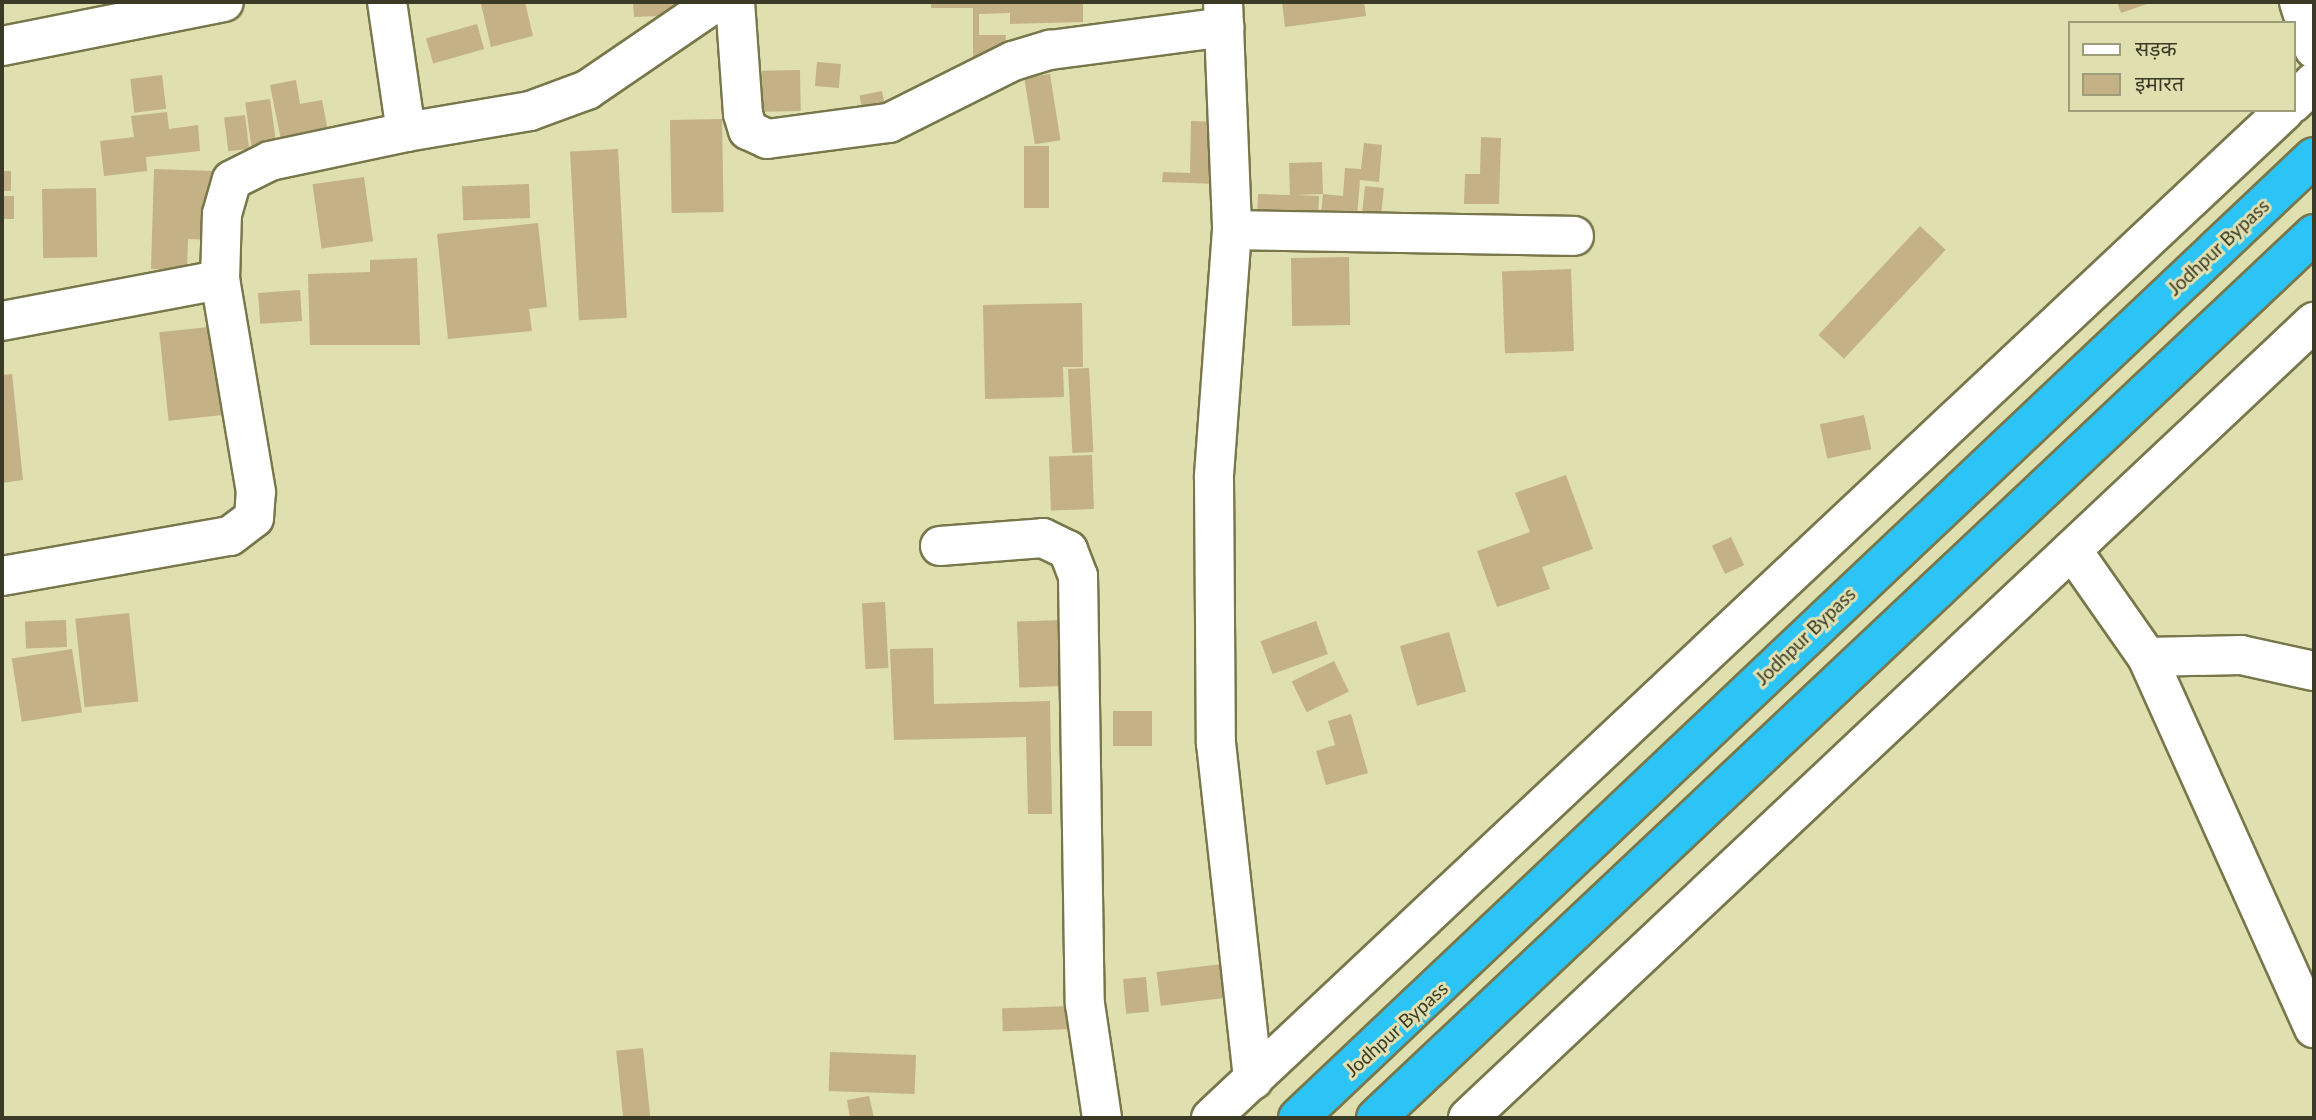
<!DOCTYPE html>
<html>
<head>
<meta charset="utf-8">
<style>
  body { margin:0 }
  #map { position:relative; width:2316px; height:1120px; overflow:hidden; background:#dfdfaf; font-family:Lato,"Noto Sans Devanagari",sans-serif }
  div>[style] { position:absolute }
  .building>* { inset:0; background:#c4b185; transform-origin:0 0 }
  .roads { filter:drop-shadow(2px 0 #78774b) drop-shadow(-2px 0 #78774b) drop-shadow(0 2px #78774b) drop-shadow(0 -2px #78774b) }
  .minor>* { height:38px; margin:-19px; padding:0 19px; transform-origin:19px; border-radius:19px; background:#fff }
  .highway>* { height:38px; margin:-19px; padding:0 19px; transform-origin:19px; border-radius:19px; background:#2cc4f7 }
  span { translate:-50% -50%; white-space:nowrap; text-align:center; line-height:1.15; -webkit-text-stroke:6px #dfdfaf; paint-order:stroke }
  .street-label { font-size:19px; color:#3a3a27 }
  .frame { position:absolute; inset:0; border:4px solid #3a3a27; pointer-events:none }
  .legend { position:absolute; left:2068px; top:21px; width:228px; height:91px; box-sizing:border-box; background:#dfdfaf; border:2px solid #9d9d79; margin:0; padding:9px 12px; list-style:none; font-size:21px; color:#3a3a27 }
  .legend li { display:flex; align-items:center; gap:14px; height:35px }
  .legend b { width:35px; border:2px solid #9d9d79 }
</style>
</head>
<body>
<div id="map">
  <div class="building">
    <div style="clip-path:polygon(525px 2px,533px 36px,491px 47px,481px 4px)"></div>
    <div style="clip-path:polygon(633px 2px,685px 2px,686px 15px,634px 17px)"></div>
    <div style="clip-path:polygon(931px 2px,1083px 2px,1083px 22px,1010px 24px,1010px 13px,979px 14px,979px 35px,1006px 35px,1004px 57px,973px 61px,973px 8px,931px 8px)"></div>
    <div style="clip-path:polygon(1282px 2px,1364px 2px,1366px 16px,1285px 27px)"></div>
    <div style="clip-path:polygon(2117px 2px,2153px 2px,2121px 13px)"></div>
    <div style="left:477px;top:24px;width:26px;height:53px;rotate:74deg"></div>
    <div style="left:817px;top:62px;width:24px;height:24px;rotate:5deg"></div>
    <div style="left:800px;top:70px;width:41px;height:38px;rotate:89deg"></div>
    <div style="left:1050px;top:74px;width:67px;height:26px;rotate:81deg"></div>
    <div style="left:162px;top:75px;width:34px;height:32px;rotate:83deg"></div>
    <div style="clip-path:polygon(296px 80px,300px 104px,322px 100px,328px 131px,281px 140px,270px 85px)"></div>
    <div style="left:882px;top:91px;width:26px;height:23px;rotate:79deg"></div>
    <div style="left:270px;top:99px;width:49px;height:25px;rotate:82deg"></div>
    <div style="clip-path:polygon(167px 112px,169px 129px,198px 125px,200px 151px,146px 157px,147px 171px,104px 176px,100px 141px,134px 137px,131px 116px)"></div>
    <div style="left:245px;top:115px;width:34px;height:21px;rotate:83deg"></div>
    <div style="left:722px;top:119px;width:93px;height:52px;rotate:89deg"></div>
    <div style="clip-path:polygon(1191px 121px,1220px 122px,1219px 184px,1162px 182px,1163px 172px,1190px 173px)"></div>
    <div style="clip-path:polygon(1481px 137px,1501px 138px,1499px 204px,1464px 204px,1465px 174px,1480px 174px)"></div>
    <div style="clip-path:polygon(1364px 143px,1382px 145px,1379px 182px,1360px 180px,1357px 216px,1321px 213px,1323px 194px,1343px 196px,1345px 168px,1361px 169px)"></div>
    <div style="left:1024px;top:146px;width:25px;height:62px"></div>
    <div style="left:618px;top:149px;width:169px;height:48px;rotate:87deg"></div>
    <div style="clip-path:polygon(1322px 162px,1323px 194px,1295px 195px,1319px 196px,1318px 221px,1257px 218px,1258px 194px,1290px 195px,1289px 163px)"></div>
    <div style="clip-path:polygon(154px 169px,214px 171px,211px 240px,188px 239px,187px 270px,151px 269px)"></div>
    <div style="left:2px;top:171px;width:9px;height:20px"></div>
    <div style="left:364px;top:177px;width:65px;height:52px;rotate:82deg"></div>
    <div style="left:529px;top:184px;width:34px;height:67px;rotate:88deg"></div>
    <div style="left:1365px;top:186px;width:19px;height:28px;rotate:6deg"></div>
    <div style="left:96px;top:188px;width:69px;height:54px;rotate:89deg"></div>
    <div style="left:2px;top:196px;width:12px;height:23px"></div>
    <div style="clip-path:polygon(538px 223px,547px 307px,529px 309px,532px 331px,448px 339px,437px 234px)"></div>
    <div style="left:1920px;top:226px;width:35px;height:149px;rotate:43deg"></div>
    <div style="left:1349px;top:257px;width:68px;height:58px;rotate:89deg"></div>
    <div style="clip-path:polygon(417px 258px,420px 345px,310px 345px,308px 274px,370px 272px,370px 260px)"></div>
    <div style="left:1571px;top:269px;width:82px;height:69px;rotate:88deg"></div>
    <div style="left:300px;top:290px;width:31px;height:42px;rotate:86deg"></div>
    <div style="clip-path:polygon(1082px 303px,1083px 367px,1063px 367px,1064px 397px,985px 399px,983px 305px)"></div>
    <div style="left:218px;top:326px;width:89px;height:59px;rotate:84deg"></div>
    <div style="left:1089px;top:368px;width:84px;height:21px;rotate:87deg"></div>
    <div style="clip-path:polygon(12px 374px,23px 480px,2px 483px,2px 375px)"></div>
    <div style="left:1864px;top:415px;width:35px;height:45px;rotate:78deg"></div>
    <div style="left:1092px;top:455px;width:54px;height:43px;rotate:88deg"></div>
    <div style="clip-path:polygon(1566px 475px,1593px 549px,1542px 567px,1550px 589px,1497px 607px,1477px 551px,1530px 532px,1515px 493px)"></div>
    <div style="left:1731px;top:537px;width:31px;height:21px;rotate:65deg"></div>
    <div style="left:885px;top:602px;width:66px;height:23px;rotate:87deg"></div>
    <div style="left:129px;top:613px;width:89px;height:54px;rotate:84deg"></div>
    <div style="left:66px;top:620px;width:27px;height:41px;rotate:88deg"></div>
    <div style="left:1063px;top:620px;width:66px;height:46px;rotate:88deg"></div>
    <div style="left:1316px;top:621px;width:35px;height:59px;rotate:70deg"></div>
    <div style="left:1449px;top:632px;width:62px;height:51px;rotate:74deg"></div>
    <div style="clip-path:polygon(933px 648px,934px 704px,1050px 701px,1052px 814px,1028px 814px,1026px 737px,894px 740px,890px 649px)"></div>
    <div style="left:72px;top:649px;width:64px;height:61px;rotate:81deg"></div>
    <div style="left:1334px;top:661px;width:34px;height:47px;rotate:64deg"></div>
    <div style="left:1113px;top:711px;width:39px;height:35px"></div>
    <div style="clip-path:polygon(1351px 714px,1368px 773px,1326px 785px,1316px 751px,1335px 745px,1328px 721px)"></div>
    <div style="left:1238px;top:962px;width:34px;height:82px;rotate:83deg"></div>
    <div style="left:1146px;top:977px;width:35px;height:23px;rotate:85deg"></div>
    <div style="left:1070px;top:1006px;width:23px;height:68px;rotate:88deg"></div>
    <div style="left:643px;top:1048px;width:70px;height:27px;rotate:84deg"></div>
    <div style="left:830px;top:1052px;width:86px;height:39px;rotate:2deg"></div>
    <div style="clip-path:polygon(869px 1096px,874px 1118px,850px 1118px,847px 1100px)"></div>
  </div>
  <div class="roads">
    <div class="minor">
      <div style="left:735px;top:2px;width:112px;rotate:85.9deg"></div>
      <div style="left:743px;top:114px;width:17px;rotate:73deg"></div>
      <div style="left:748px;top:130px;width:21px;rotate:25deg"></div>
      <div style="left:767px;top:139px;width:123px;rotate:-7.5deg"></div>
      <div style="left:889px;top:123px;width:139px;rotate:-26.6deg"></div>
      <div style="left:1013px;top:61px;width:39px;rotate:-17deg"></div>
      <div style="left:1050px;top:50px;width:176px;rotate:-7.5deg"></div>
      <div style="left:1223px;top:2px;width:228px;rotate:87.7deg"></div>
      <div style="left:1232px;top:230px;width:248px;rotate:94.2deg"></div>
      <div style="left:1214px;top:477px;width:266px;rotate:89.6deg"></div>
      <div style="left:1216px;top:743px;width:339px;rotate:83.7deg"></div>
      <div style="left:2299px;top:2px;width:49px;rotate:72.3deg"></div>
      <div style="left:2px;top:46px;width:226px;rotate:-11.2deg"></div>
      <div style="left:2293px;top:103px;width:30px;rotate:-45deg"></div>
      <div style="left:406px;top:132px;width:126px;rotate:-9.6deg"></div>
      <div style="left:530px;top:111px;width:61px;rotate:-20.2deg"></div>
      <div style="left:587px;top:90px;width:156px;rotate:-34.3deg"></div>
      <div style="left:1232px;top:230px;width:342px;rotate:1deg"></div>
      <div style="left:2px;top:321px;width:222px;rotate:-10.7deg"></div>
      <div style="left:220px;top:280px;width:66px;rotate:-88.3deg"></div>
      <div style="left:222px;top:214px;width:35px;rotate:-74deg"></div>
      <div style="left:232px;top:180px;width:42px;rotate:-26.6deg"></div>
      <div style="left:270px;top:161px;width:139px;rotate:-12deg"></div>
      <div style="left:406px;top:132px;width:131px;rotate:-98.3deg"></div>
      <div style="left:940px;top:546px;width:103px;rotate:-4.4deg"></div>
      <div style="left:1043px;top:538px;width:28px;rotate:26deg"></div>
      <div style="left:1068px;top:550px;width:28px;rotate:69deg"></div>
      <div style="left:1078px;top:576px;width:428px;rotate:89.1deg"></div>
      <div style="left:1085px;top:1004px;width:115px;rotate:81.5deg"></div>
      <div style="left:2072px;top:550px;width:131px;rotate:55deg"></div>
      <div style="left:2147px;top:657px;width:407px;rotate:65.8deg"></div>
      <div style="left:2px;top:576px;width:231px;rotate:-10deg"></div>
      <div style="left:230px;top:536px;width:30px;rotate:-37deg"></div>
      <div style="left:254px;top:518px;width:26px;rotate:-86deg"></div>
      <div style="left:256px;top:492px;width:215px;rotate:-99.6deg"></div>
      <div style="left:2147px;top:657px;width:94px;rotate:-1.2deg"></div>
      <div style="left:2241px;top:655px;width:75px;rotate:12.4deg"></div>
      <div style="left:1211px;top:1118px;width:1473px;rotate:-43.18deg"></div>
      <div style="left:1468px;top:1118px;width:1162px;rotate:-43.26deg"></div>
    </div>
    <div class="highway">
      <div style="left:1298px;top:1118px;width:1398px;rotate:-43.41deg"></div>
      <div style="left:1376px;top:1118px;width:1289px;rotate:-43.3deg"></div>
    </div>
  </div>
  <div class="street-label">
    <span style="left:2218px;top:247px;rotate:-43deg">Jodhpur Bypass</span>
    <span style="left:1805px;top:636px;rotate:-44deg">Jodhpur Bypass</span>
    <span style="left:1396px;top:1029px;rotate:-42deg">Jodhpur Bypass</span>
  </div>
  <div class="frame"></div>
  <ul class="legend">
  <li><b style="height:9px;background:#fff"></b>सड़क</li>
  <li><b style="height:19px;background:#c4b185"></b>इमारत</li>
  </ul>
</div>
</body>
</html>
